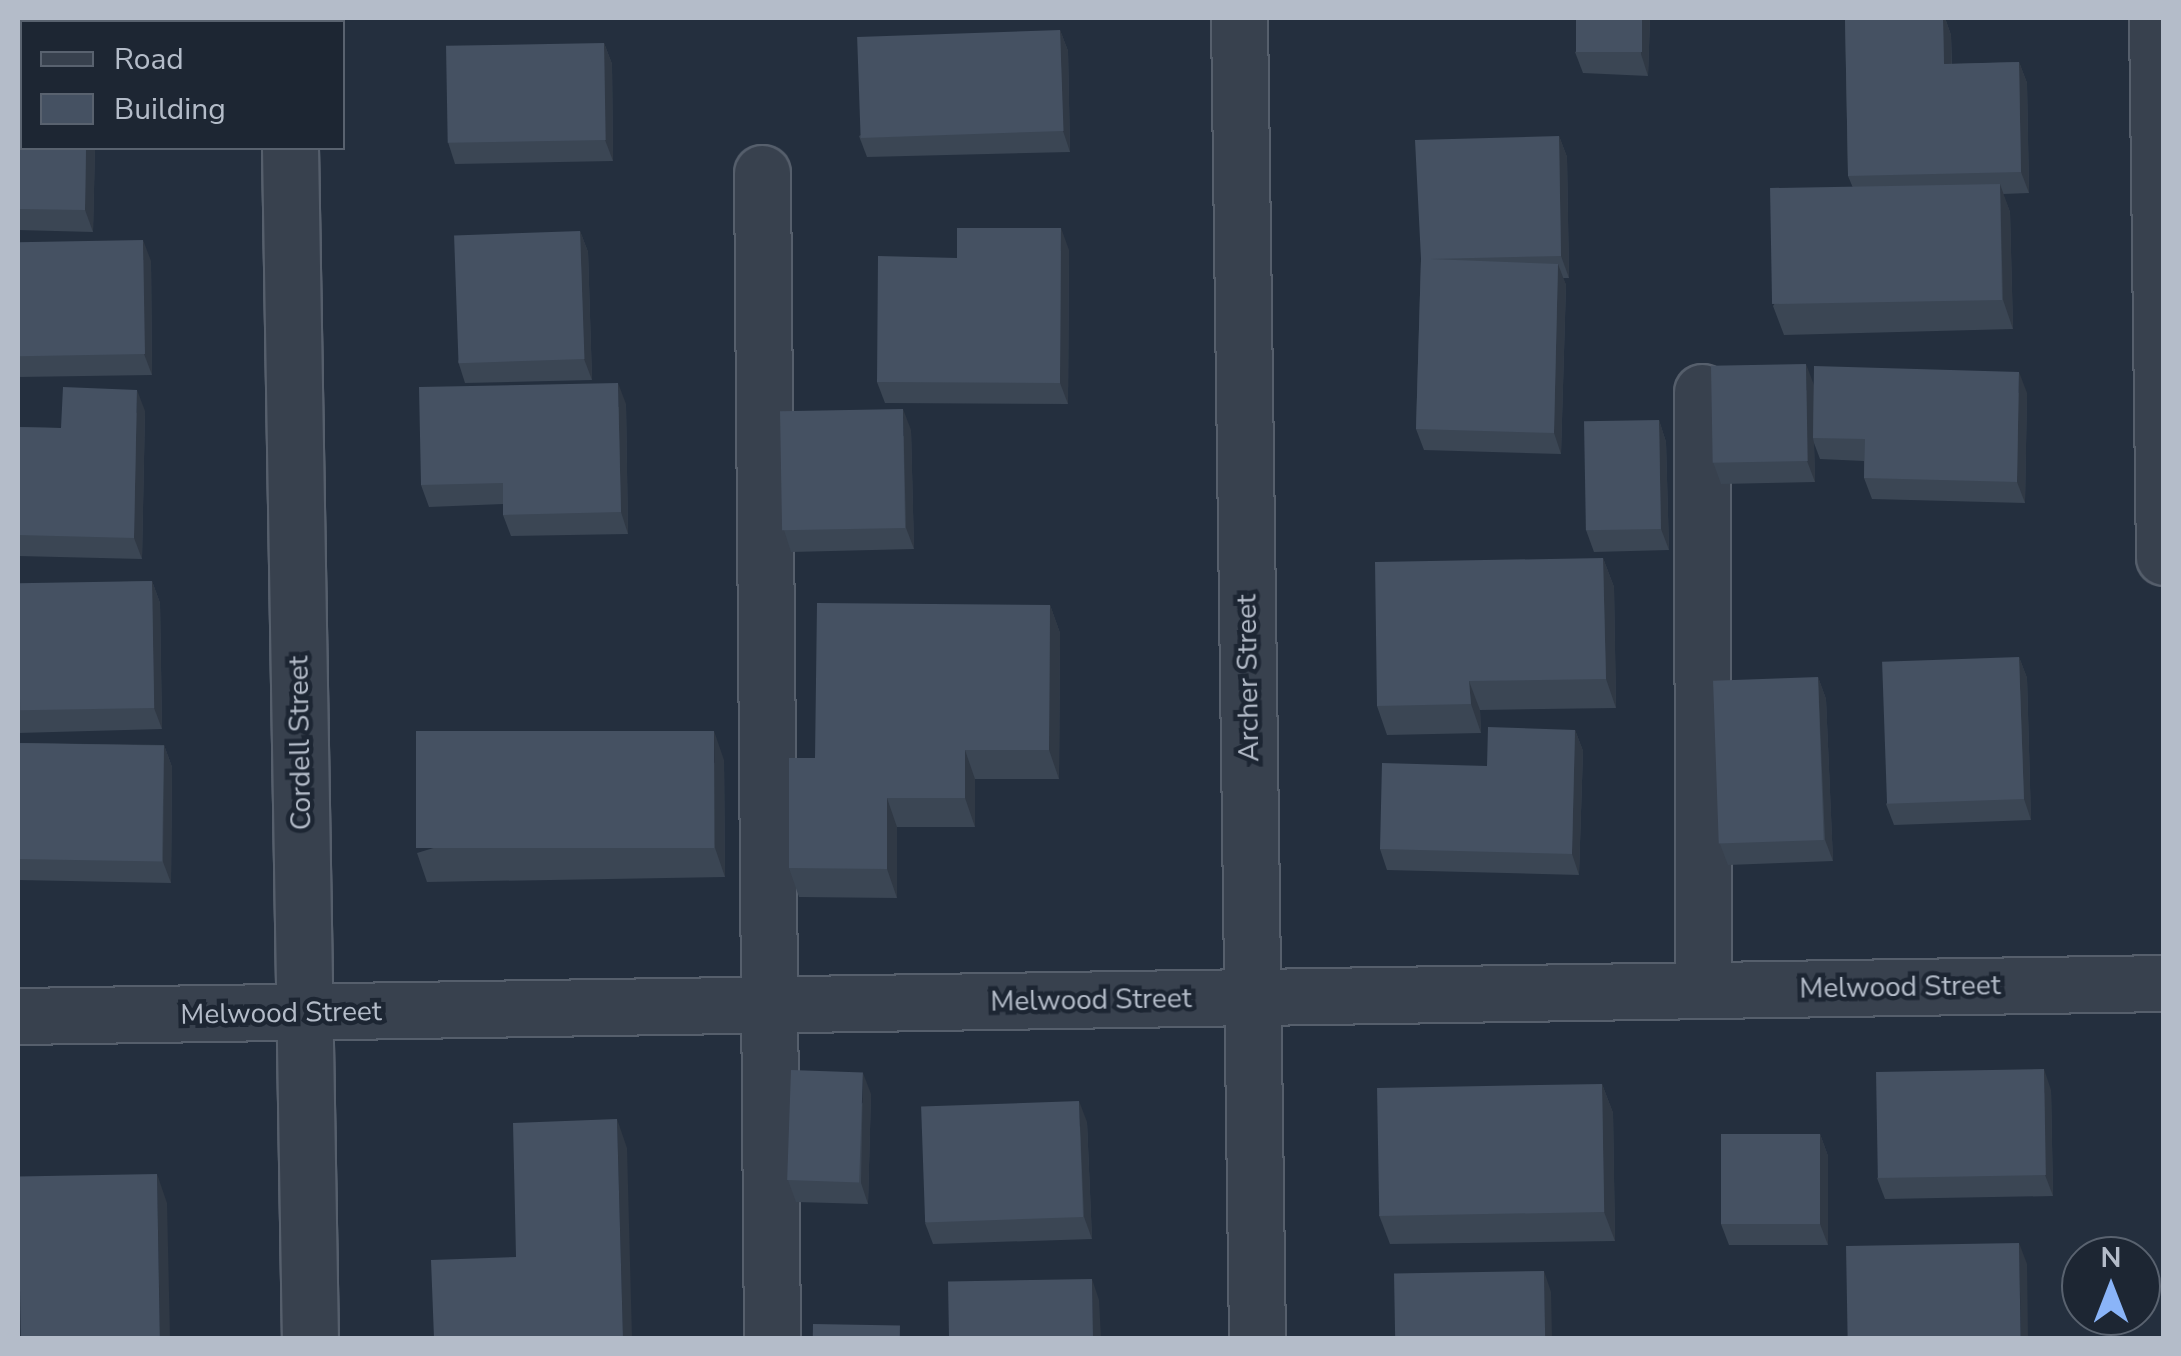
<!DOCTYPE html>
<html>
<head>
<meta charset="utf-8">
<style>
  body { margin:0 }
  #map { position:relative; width:2181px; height:1356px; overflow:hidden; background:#242f3e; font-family:"Nunito Sans",sans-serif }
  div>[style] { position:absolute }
  .roads { filter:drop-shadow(2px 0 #565f6c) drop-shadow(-2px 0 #565f6c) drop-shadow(0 2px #565f6c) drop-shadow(0 -2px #565f6c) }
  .minor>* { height:55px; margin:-27.5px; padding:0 27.5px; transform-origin:27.5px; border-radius:27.5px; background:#38414e }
  .wall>* { inset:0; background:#3b4654 }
  .shaded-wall>* { inset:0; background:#303945; transform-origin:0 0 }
  .building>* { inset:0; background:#455162; transform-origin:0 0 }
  span { translate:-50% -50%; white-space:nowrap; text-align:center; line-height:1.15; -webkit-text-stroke:9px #1d2633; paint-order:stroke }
  .street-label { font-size:28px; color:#b4bcc9 }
  .frame { position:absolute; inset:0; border:20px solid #b4bcc9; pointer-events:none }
  .legend { position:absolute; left:20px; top:20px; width:325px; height:130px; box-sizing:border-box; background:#1d2633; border:2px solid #59626f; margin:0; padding:12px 18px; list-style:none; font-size:30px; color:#b4bcc9 }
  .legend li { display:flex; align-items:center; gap:20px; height:50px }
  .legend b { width:50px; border:2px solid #59626f }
  .north { position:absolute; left:2061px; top:1236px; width:100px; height:100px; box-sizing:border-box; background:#1d2633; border:2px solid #59626f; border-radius:50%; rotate:0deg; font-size:28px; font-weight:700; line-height:40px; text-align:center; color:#b4bcc9 }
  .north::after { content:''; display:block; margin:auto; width:35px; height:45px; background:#8ab4f8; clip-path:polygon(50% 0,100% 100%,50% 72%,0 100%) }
</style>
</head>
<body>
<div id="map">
  <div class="roads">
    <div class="minor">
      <div style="left:288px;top:18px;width:4px;rotate:90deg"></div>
      <div style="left:1239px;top:18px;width:1320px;rotate:89.22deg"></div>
      <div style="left:2157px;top:18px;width:539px;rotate:89.26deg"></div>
      <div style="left:290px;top:148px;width:1190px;rotate:89.04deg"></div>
      <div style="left:762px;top:173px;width:1165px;rotate:89.51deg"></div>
      <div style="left:1702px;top:392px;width:598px;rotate:89.9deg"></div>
      <div style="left:18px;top:1016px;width:2146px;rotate:-0.88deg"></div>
    </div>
  </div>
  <div class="wall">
    <div style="clip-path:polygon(18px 18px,176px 18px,176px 22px,22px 22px,22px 148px,95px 148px,93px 232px,18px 230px)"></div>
    <div style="clip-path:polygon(1650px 18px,1648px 76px,1583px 73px,1575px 52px)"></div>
    <div style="clip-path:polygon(1845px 18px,1945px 18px,1951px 35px,1952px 64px,2019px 62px,2027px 83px,2029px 193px,2003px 194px,2010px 212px,2013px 329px,1784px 335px,1773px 306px,1853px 188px,1848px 176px)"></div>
    <div style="clip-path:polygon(1060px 30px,1068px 51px,1070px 152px,867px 157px,859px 136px)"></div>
    <div style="clip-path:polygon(604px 43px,612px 64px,613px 161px,455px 164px,448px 142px)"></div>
    <div style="clip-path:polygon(1559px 136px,1567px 157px,1569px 278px,1563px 278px,1566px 285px,1561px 454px,1424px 450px,1416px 429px,1421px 259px)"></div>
    <div style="clip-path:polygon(580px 231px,588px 252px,592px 380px,465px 383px,458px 361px)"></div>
    <div style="clip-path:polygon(18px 243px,151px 261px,152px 375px,18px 377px)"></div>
    <div style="clip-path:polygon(1069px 250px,1068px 404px,885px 403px,877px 382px,957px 258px)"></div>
    <div style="clip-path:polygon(1813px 385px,2027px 393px,2025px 503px,1872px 499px,1864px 478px,1864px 461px,1820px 459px,1814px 443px,1815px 482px,1721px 484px,1713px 462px)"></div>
    <div style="clip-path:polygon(626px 404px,628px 534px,511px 536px,503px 515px,503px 504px,429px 507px,421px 485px)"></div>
    <div style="clip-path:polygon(145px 411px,142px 559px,18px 556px,18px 427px,61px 428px)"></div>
    <div style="clip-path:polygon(1659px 420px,1666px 442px,1669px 550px,1594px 552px,1586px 530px)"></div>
    <div style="clip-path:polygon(911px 430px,914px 549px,791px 552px,784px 530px)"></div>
    <div style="clip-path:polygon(1603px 558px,1614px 587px,1616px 708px,1480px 710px,1481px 733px,1387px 735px,1377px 706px)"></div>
    <div style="clip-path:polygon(152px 581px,160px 603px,162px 729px,18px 733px,18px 585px)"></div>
    <div style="clip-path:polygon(1050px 605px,1060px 633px,1059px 779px,975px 779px,975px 827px,897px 827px,897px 898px,799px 897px,789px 868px,815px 758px)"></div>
    <div style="clip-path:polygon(2019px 657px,2027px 678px,2031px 820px,1894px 825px,1886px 804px)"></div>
    <div style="clip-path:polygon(1818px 677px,1826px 699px,1833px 861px,1728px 865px,1720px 844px)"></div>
    <div style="clip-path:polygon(1575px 730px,1583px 751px,1579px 875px,1387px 870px,1380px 849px,1487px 766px)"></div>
    <div style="clip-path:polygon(18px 743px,164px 745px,172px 767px,171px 883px,18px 880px)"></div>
    <div style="clip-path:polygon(724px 760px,725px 877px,427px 882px,417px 853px)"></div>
    <div style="clip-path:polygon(1602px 1084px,1613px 1113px,1615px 1241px,1390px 1244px,1379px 1215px)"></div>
    <div style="clip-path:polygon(2051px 1090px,2053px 1196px,1885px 1199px,1877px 1178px)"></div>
    <div style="clip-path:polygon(871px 1094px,868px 1204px,796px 1202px,788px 1180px)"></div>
    <div style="clip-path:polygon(1087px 1122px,1092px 1239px,933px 1244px,925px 1223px)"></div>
    <div style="clip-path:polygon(1820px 1134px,1828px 1156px,1828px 1245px,1729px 1245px,1721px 1224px)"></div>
  </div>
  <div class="shaded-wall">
    <div style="left:166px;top:18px;width:10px;height:4px"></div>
    <div style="clip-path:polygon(1642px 18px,1650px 18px,1648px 76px,1641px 54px)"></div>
    <div style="clip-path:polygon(1943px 18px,1945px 18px,1951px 35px,1952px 86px,1944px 64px)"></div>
    <div style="clip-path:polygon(1060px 30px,1068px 51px,1070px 152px,1063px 131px)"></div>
    <div style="clip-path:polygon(604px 43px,612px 64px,613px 161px,605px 140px)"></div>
    <div style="clip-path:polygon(2019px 62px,2027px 83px,2029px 193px,2021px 172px)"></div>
    <div style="clip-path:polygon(1559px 136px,1567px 157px,1569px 278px,1561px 256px)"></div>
    <div style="clip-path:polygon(86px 148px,95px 148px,93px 232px,85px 210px)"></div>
    <div style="clip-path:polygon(2000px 184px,2010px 212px,2013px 329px,2003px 300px)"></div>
    <div style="clip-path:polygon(1061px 228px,1069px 250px,1068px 404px,1060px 383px)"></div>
    <div style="clip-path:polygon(580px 231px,588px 252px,592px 380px,584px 359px)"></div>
    <div style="clip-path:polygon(143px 240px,151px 261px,152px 375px,144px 354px)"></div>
    <div style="clip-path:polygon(1558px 264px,1566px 285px,1561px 454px,1554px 433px)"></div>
    <div style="clip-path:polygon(1806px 364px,1814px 385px,1813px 438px,1814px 443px,1815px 482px,1807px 461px)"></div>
    <div style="clip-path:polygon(2019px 372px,2027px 393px,2025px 503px,2017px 482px)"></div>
    <div style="clip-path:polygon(618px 383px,626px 404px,628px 534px,621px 512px)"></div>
    <div style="clip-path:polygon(137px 390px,145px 411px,142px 559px,134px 538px)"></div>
    <div style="clip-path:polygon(903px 409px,911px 430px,914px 549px,906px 528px)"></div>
    <div style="clip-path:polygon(1659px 420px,1666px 442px,1669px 550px,1661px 529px)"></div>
    <div style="clip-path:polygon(1603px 558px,1614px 587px,1616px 708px,1606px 679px)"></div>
    <div style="clip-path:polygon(152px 581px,160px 603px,162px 729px,154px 708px)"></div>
    <div style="clip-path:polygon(1050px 605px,1060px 633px,1059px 779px,1049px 750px)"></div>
    <div style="clip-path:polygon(2019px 657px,2027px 678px,2031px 820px,2024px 799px)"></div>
    <div style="clip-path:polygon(1818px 677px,1826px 699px,1833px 861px,1825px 840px)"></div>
    <div style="clip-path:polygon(1469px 681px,1480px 710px,1481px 733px,1471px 704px)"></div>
    <div style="clip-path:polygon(1575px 730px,1583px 751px,1579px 875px,1572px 854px)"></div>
    <div style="clip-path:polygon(714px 731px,724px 760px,725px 877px,715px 848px)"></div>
    <div style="clip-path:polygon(164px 745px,172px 767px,171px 883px,163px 862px)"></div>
    <div style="clip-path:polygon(965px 750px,975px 779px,975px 827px,965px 798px)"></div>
    <div style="clip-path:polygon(887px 798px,897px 827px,897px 898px,887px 869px)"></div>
    <div style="clip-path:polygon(2044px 1069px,2051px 1090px,2053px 1196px,2045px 1175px)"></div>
    <div style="clip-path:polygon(863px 1073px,871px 1094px,868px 1204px,861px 1183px)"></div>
    <div style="clip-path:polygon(1602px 1084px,1613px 1113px,1615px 1241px,1604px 1212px)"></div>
    <div style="clip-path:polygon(1079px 1101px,1087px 1122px,1092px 1239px,1084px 1217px)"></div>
    <div style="clip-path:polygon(617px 1119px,627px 1148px,632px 1338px,623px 1338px)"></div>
    <div style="clip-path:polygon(1820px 1134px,1828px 1156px,1828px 1245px,1820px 1224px)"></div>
    <div style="clip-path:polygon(157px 1174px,167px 1203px,170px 1338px,160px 1338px)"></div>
    <div style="clip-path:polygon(2019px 1243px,2027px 1264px,2028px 1338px,2021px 1338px)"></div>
    <div style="clip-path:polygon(1544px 1271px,1551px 1292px,1552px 1338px,1545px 1338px)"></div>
    <div style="clip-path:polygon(1092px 1279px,1099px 1300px,1101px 1338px,1093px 1338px)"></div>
  </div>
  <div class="building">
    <div style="clip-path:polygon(18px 18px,166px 18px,166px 22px,22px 22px,22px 109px,18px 109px)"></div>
    <div style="left:1576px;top:18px;width:66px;height:34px"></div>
    <div style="clip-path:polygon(1845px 18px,1943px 18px,1944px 64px,2019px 62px,2021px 172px,1848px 176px)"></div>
    <div style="left:1060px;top:30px;width:101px;height:203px;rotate:88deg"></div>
    <div style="left:604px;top:43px;width:97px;height:158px;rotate:89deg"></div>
    <div style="clip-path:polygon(18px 123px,22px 123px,22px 148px,86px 148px,85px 210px,18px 209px)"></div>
    <div style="clip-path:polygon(1559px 136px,1561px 256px,1430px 259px,1558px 264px,1554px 433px,1416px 429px,1421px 259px,1415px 140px)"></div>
    <div style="left:2000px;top:184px;width:116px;height:230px;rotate:89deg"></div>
    <div style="clip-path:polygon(957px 228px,1061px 228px,1060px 383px,877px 382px,878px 256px,957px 258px)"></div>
    <div style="left:580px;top:231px;width:128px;height:126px;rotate:88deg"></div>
    <div style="left:143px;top:240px;width:114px;height:125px;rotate:89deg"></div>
    <div style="left:1806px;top:364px;width:97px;height:95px;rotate:89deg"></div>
    <div style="clip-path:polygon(1814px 366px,2019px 372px,2017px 482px,1864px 478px,1865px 439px,1813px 438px)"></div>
    <div style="clip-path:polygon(618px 383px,621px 512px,503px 515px,503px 483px,421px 485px,419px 387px)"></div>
    <div style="clip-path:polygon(63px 387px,137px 390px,134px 538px,18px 535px,18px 427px,61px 428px)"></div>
    <div style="left:903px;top:409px;width:119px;height:123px;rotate:89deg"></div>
    <div style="left:1659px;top:420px;width:109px;height:75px;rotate:89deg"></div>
    <div style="clip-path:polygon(1603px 558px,1606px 679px,1469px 681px,1471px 704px,1377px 706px,1375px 562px)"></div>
    <div style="left:152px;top:581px;width:127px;height:134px;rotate:89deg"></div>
    <div style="clip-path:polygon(817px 603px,1050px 605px,1049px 750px,965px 750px,965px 798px,887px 798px,887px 869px,789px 868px,789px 758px,815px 758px)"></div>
    <div style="left:2019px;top:657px;width:142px;height:137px;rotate:88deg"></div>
    <div style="left:1818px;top:677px;width:163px;height:105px;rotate:88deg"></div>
    <div style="clip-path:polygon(1488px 727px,1575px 730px,1572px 854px,1380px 849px,1382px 763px,1487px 766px)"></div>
    <div style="left:714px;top:731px;width:117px;height:298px;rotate:90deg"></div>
    <div style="left:18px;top:743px;width:146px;height:116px;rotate:1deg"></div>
    <div style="left:2044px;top:1069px;width:106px;height:168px;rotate:89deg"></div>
    <div style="left:791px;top:1070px;width:72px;height:110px;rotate:2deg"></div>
    <div style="left:1602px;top:1084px;width:128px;height:225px;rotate:89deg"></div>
    <div style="left:1079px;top:1101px;width:116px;height:158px;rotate:88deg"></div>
    <div style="clip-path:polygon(617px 1119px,623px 1338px,434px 1338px,431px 1260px,516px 1257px,513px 1123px)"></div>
    <div style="left:1721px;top:1134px;width:99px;height:90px"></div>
    <div style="left:157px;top:1174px;width:164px;height:139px;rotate:89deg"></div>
    <div style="left:2019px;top:1243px;width:95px;height:173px;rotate:89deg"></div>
    <div style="left:1544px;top:1271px;width:67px;height:150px;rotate:89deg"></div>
    <div style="left:1092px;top:1279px;width:59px;height:144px;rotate:89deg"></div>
    <div style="left:813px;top:1324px;width:87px;height:14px;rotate:1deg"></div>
  </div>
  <div class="street-label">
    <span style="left:1248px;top:678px;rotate:-91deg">Archer Street</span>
    <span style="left:300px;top:743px;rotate:-91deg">Cordell Street</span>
    <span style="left:1900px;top:987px;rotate:-1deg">Melwood Street</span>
    <span style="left:1091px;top:1000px;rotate:-1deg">Melwood Street</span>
    <span style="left:281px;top:1013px;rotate:-1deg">Melwood Street</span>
  </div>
  <div class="frame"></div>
  <ul class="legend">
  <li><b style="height:12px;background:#38414e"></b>Road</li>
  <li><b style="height:28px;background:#455162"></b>Building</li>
  </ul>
  <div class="north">N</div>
</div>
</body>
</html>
